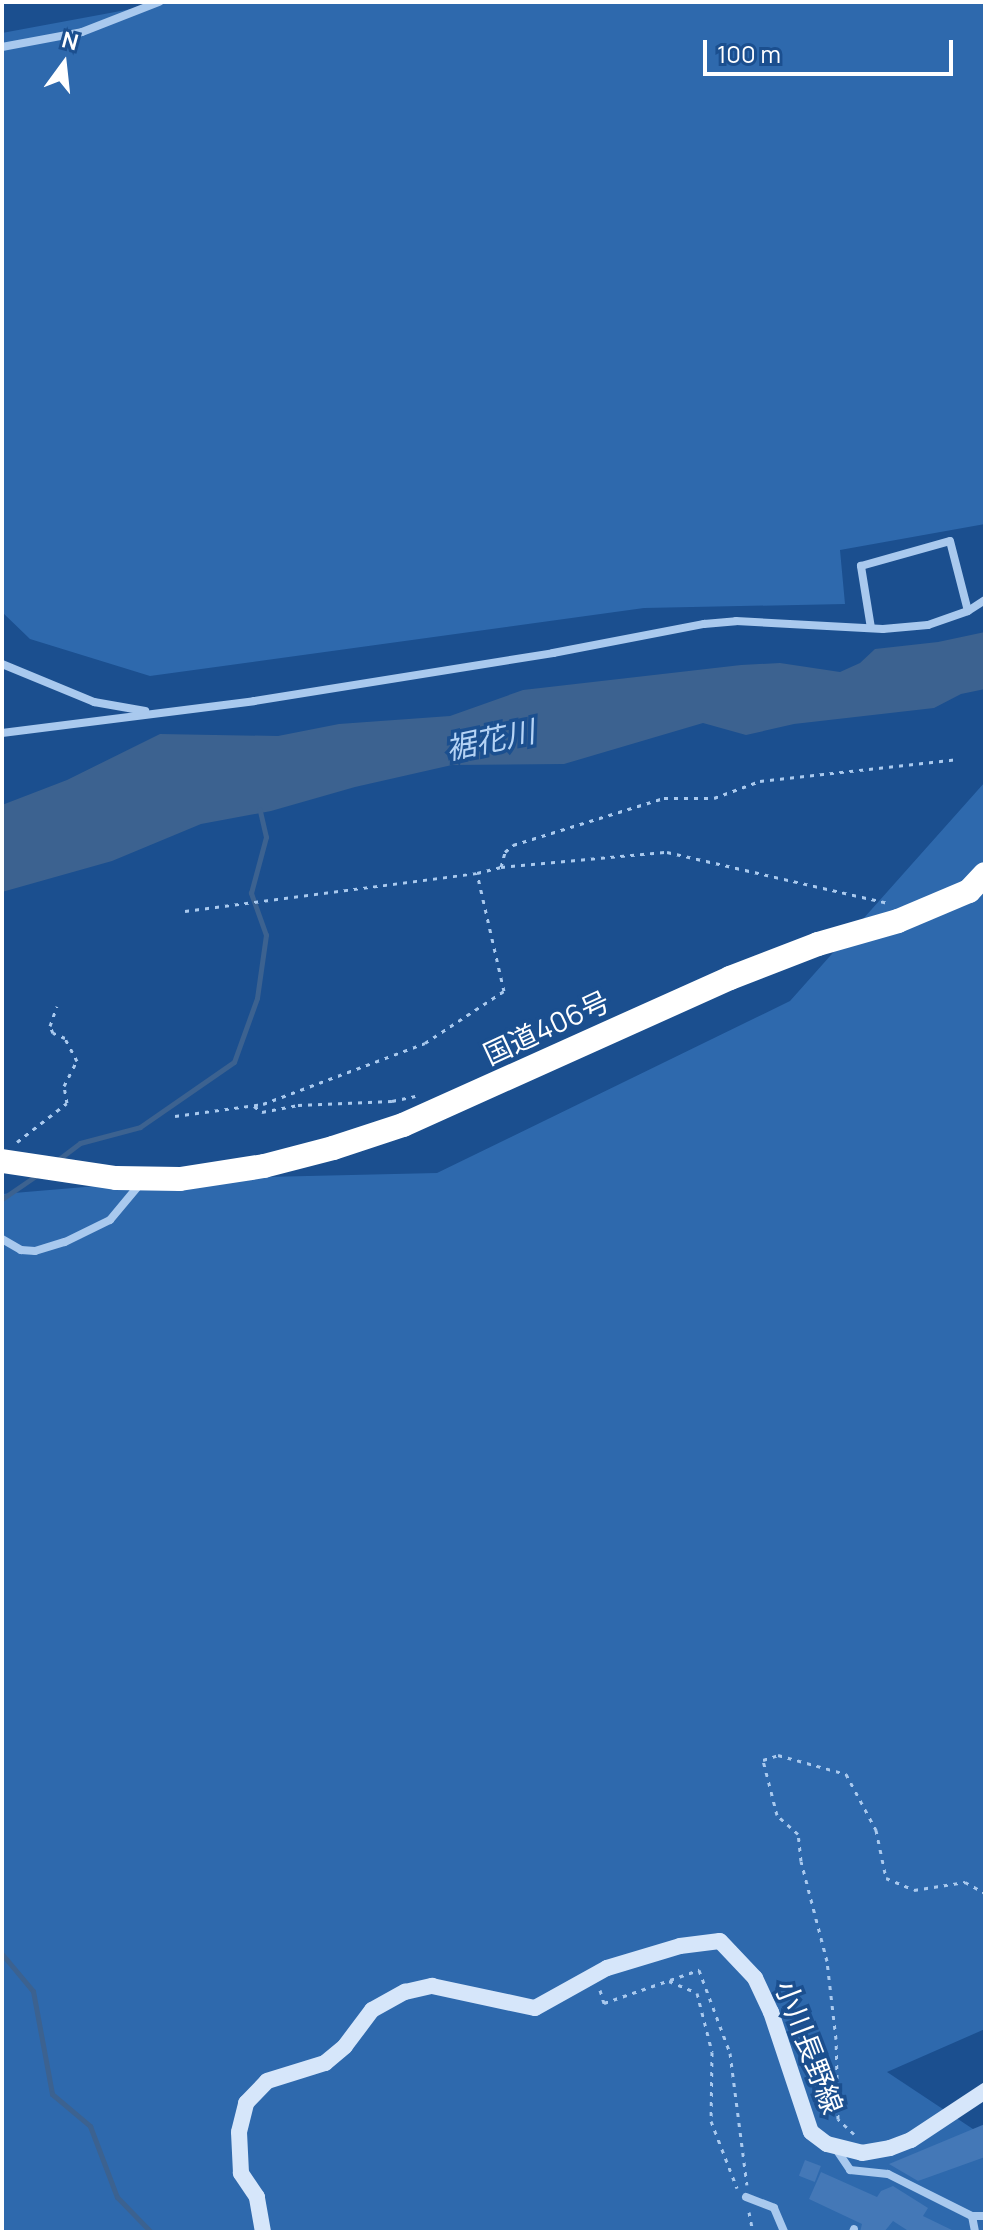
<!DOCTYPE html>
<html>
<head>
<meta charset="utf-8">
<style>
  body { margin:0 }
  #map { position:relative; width:987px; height:2234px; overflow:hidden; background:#1b4f8f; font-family:Manrope,"Noto Sans JP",sans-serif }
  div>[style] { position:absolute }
  .green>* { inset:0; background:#2e69ad }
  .water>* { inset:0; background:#3c6290 }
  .stream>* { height:5px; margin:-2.5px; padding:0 2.5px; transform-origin:2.5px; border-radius:2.5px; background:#3c6290 }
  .building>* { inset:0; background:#4478b7; transform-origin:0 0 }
  .path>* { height:3px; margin-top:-1.5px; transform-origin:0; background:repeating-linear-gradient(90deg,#a9c9ee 0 4px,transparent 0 10px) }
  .street>* { height:8px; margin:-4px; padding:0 4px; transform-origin:4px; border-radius:4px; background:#a9c9ee }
  .secondary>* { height:16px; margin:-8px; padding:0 8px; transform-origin:8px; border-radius:8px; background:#d6e6fa }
  .highway>* { height:24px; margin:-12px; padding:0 12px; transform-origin:12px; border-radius:12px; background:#fff }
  span { translate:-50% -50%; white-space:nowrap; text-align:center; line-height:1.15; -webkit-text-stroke:7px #1b4f8f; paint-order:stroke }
  .street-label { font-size:28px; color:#fff }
  .water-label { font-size:30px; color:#b5d3f5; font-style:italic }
  .frame { position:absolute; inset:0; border:4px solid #fff; pointer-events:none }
  .north { position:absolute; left:24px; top:24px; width:80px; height:80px; -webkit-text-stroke:6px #1b4f8f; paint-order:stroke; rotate:15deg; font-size:22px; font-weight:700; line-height:32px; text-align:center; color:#fff }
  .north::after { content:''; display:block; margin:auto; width:28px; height:36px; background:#fff; clip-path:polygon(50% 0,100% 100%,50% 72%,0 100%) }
  .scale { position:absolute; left:703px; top:40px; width:250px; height:36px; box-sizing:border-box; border:4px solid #fff; border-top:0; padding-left:10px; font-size:24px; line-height:28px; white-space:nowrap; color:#fff; -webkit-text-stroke:6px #1b4f8f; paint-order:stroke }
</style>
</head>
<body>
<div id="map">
  <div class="green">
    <div style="clip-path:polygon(169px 2px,985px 2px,985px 524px,840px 550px,845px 604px,644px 608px,150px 676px,30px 639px,2px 612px,2px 33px)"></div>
    <div style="clip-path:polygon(985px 782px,985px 2029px,887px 2072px,985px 2137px,985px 2232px,2px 2232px,2px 1194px,180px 1179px,437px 1173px,790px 1001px)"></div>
  </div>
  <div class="water">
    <div style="clip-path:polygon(985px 632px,985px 689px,961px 694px,934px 708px,794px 724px,746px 735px,703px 723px,564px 764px,452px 765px,355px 787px,271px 811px,201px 824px,112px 861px,2px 892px,2px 805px,67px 780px,160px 734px,278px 736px,339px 724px,450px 716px,523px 690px,741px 665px,780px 663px,840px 672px,860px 663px,875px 649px,938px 642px)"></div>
  </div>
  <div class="stream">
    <div style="left:55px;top:1162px;width:31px;rotate:-37deg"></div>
    <div style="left:80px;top:1143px;width:62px;rotate:-14.9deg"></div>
    <div style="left:140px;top:1127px;width:114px;rotate:-34.7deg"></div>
    <div style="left:234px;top:1062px;width:68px;rotate:-70.2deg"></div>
    <div style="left:257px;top:998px;width:64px;rotate:-81.9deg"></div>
    <div style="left:266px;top:935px;width:45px;rotate:-109.7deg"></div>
    <div style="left:251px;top:893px;width:58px;rotate:-75deg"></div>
    <div style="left:266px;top:837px;width:28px;rotate:-103deg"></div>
    <div style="left:2px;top:1199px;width:42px;rotate:-34.4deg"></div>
    <div style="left:2px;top:1954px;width:48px;rotate:50deg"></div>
    <div style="left:33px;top:1991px;width:105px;rotate:79.5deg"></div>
    <div style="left:52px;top:2094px;width:50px;rotate:40.1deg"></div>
    <div style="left:90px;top:2126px;width:76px;rotate:69.2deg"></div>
    <div style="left:117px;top:2197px;width:49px;rotate:45.8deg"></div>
  </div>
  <div class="building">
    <div style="clip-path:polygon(985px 2124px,985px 2157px,918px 2181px,889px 2164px)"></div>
    <div style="left:805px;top:2160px;width:17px;height:17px;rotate:21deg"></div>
    <div style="clip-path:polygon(821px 2172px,877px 2197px,881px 2191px,893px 2186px,928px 2208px,923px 2216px,956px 2232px,910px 2232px,893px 2221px,884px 2232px,860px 2232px,862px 2224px,809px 2199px)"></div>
  </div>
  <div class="path">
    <div style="left:501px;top:867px;width:16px;rotate:-75deg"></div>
    <div style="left:505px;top:852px;width:11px;rotate:-41deg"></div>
    <div style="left:513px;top:845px;width:158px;rotate:-17.3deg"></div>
    <div style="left:664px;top:798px;width:50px"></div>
    <div style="left:714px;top:798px;width:49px;rotate:-20.3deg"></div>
    <div style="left:760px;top:781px;width:200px;rotate:-6.3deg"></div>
    <div style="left:185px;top:911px;width:294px;rotate:-7.4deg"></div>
    <div style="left:477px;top:873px;width:25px;rotate:-14deg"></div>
    <div style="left:501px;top:867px;width:167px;rotate:-5.2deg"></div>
    <div style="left:667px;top:852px;width:227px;rotate:13deg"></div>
    <div style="left:254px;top:1106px;width:10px;rotate:37deg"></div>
    <div style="left:262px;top:1112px;width:37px;rotate:-11deg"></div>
    <div style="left:298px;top:1105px;width:94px;rotate:-2.4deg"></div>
    <div style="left:392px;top:1101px;width:24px;rotate:-12deg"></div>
    <div style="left:175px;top:1116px;width:89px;rotate:-7.8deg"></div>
    <div style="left:263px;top:1104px;width:173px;rotate:-20.6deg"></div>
    <div style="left:425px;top:1043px;width:95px;rotate:-33.4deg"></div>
    <div style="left:504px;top:991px;width:121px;rotate:-102.9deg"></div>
    <div style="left:17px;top:1142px;width:63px;rotate:-38deg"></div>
    <div style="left:67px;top:1103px;width:17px;rotate:-100deg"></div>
    <div style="left:64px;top:1086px;width:28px;rotate:-63deg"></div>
    <div style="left:77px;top:1061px;width:26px;rotate:-118deg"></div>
    <div style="left:65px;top:1038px;width:13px;rotate:-157deg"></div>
    <div style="left:53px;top:1033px;width:8px;rotate:-113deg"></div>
    <div style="left:50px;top:1026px;width:21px;rotate:-71deg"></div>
    <div style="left:669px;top:1981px;width:30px;rotate:23deg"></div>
    <div style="left:697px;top:1993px;width:61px;rotate:75.7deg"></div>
    <div style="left:712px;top:2052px;width:69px;rotate:90.8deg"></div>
    <div style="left:711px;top:2121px;width:72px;rotate:68.8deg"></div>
    <div style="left:600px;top:1990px;width:14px;rotate:73deg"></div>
    <div style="left:604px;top:2003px;width:101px;rotate:-19.2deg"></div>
    <div style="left:699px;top:1970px;width:89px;rotate:69.5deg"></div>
    <div style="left:730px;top:2053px;width:133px;rotate:82.7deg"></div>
    <div style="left:854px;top:2134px;width:22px;rotate:-137deg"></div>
    <div style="left:838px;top:2119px;width:80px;rotate:-91.4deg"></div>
    <div style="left:836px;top:2039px;width:79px;rotate:-96.6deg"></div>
    <div style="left:827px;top:1961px;width:103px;rotate:-104.6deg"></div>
    <div style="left:801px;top:1861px;width:27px;rotate:-96deg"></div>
    <div style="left:798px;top:1834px;width:28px;rotate:-138deg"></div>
    <div style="left:777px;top:1815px;width:57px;rotate:-104.3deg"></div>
    <div style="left:763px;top:1760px;width:16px;rotate:-18deg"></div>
    <div style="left:778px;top:1755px;width:71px;rotate:15.6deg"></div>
    <div style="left:846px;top:1774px;width:64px;rotate:61.8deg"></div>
    <div style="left:876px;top:1830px;width:49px;rotate:78.2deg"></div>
    <div style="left:886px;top:1878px;width:30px;rotate:23deg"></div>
    <div style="left:914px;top:1890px;width:52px;rotate:-8.9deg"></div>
    <div style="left:965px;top:1882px;width:23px;rotate:29deg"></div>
    <div style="left:749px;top:2212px;width:20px;rotate:79deg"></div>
  </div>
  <div class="street">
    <div style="left:2px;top:47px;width:81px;rotate:-10.6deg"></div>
    <div style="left:82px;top:32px;width:83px;rotate:-21.3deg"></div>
    <div style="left:871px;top:628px;width:63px;rotate:-99.2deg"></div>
    <div style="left:861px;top:566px;width:92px;rotate:-15.7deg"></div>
    <div style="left:950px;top:541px;width:72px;rotate:75.6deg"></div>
    <div style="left:2px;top:664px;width:100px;rotate:22.4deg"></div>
    <div style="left:94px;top:702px;width:52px;rotate:10deg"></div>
    <div style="left:2px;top:733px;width:254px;rotate:-7.2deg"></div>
    <div style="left:254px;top:701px;width:303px;rotate:-9.1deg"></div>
    <div style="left:553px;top:653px;width:154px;rotate:-10.9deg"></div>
    <div style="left:704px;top:624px;width:32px;rotate:-5deg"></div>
    <div style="left:736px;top:621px;width:147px;rotate:3.1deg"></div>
    <div style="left:883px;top:629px;width:45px;rotate:-5.1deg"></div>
    <div style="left:928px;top:625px;width:42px;rotate:-19.3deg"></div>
    <div style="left:968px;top:611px;width:20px;rotate:-33deg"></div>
    <div style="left:2px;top:1239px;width:22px;rotate:30deg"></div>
    <div style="left:21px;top:1250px;width:14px;rotate:4deg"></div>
    <div style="left:35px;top:1251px;width:31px;rotate:-17deg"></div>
    <div style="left:65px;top:1242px;width:50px;rotate:-26.1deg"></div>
    <div style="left:110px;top:1220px;width:47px;rotate:-50.2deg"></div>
    <div style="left:834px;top:2146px;width:29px;rotate:56deg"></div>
    <div style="left:850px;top:2170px;width:38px;rotate:6deg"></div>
    <div style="left:888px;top:2174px;width:94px;rotate:26.6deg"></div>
    <div style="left:972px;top:2216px;width:16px;rotate:79deg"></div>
    <div style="left:746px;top:2197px;width:30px;rotate:21deg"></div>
    <div style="left:774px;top:2208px;width:26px;rotate:67deg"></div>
    <div style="left:972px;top:2216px;width:13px"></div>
    <div style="left:853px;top:2232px;width:3px;rotate:-72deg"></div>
  </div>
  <div class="secondary">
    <div style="left:263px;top:2232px;width:36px;rotate:-100deg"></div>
    <div style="left:257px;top:2197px;width:29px;rotate:-124deg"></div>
    <div style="left:241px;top:2173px;width:41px;rotate:-92.8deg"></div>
    <div style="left:239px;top:2132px;width:30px;rotate:-76deg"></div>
    <div style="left:246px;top:2103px;width:30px;rotate:-46deg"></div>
    <div style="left:267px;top:2081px;width:61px;rotate:-17.2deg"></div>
    <div style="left:325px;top:2063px;width:26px;rotate:-40deg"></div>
    <div style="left:345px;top:2046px;width:45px;rotate:-53.1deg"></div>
    <div style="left:372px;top:2010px;width:38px;rotate:-29deg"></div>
    <div style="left:405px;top:1992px;width:28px;rotate:-13deg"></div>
    <div style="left:432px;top:1986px;width:105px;rotate:12.1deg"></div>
    <div style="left:535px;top:2008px;width:82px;rotate:-29.1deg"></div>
    <div style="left:607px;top:1968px;width:76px;rotate:-16.8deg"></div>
    <div style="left:680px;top:1946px;width:40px;rotate:-7.1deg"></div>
    <div style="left:720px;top:1941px;width:51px;rotate:46.6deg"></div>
    <div style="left:755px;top:1978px;width:38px;rotate:65deg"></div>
    <div style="left:771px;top:2012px;width:126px;rotate:71.6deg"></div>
    <div style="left:811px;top:2132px;width:20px;rotate:37deg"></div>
    <div style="left:827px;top:2144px;width:36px;rotate:14deg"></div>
    <div style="left:862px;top:2153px;width:28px;rotate:-10deg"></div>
    <div style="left:890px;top:2148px;width:22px;rotate:-21deg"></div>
    <div style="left:911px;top:2140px;width:89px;rotate:-33.5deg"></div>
  </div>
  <div class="highway">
    <div style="left:2px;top:1161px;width:115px;rotate:8.5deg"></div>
    <div style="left:116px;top:1178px;width:64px;rotate:0.9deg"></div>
    <div style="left:180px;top:1179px;width:85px;rotate:-8.8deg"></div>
    <div style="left:264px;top:1166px;width:71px;rotate:-14.6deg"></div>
    <div style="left:333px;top:1148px;width:74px;rotate:-18.2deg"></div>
    <div style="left:403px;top:1125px;width:359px;rotate:-24.2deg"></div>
    <div style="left:730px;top:978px;width:94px;rotate:-21.1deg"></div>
    <div style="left:818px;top:944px;width:83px;rotate:-16deg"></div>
    <div style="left:898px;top:921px;width:77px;rotate:-22.9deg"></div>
    <div style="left:969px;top:891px;width:23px;rotate:-47deg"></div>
  </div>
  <div class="street-label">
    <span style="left:546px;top:1027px;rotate:-25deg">国道406号</span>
    <span style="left:810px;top:2047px;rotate:69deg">小川長野線</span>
  </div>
  <div class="water-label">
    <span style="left:490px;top:740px;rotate:-12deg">裾花川</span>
  </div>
  <div class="frame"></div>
  <div class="north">N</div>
  <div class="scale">100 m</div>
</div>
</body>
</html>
